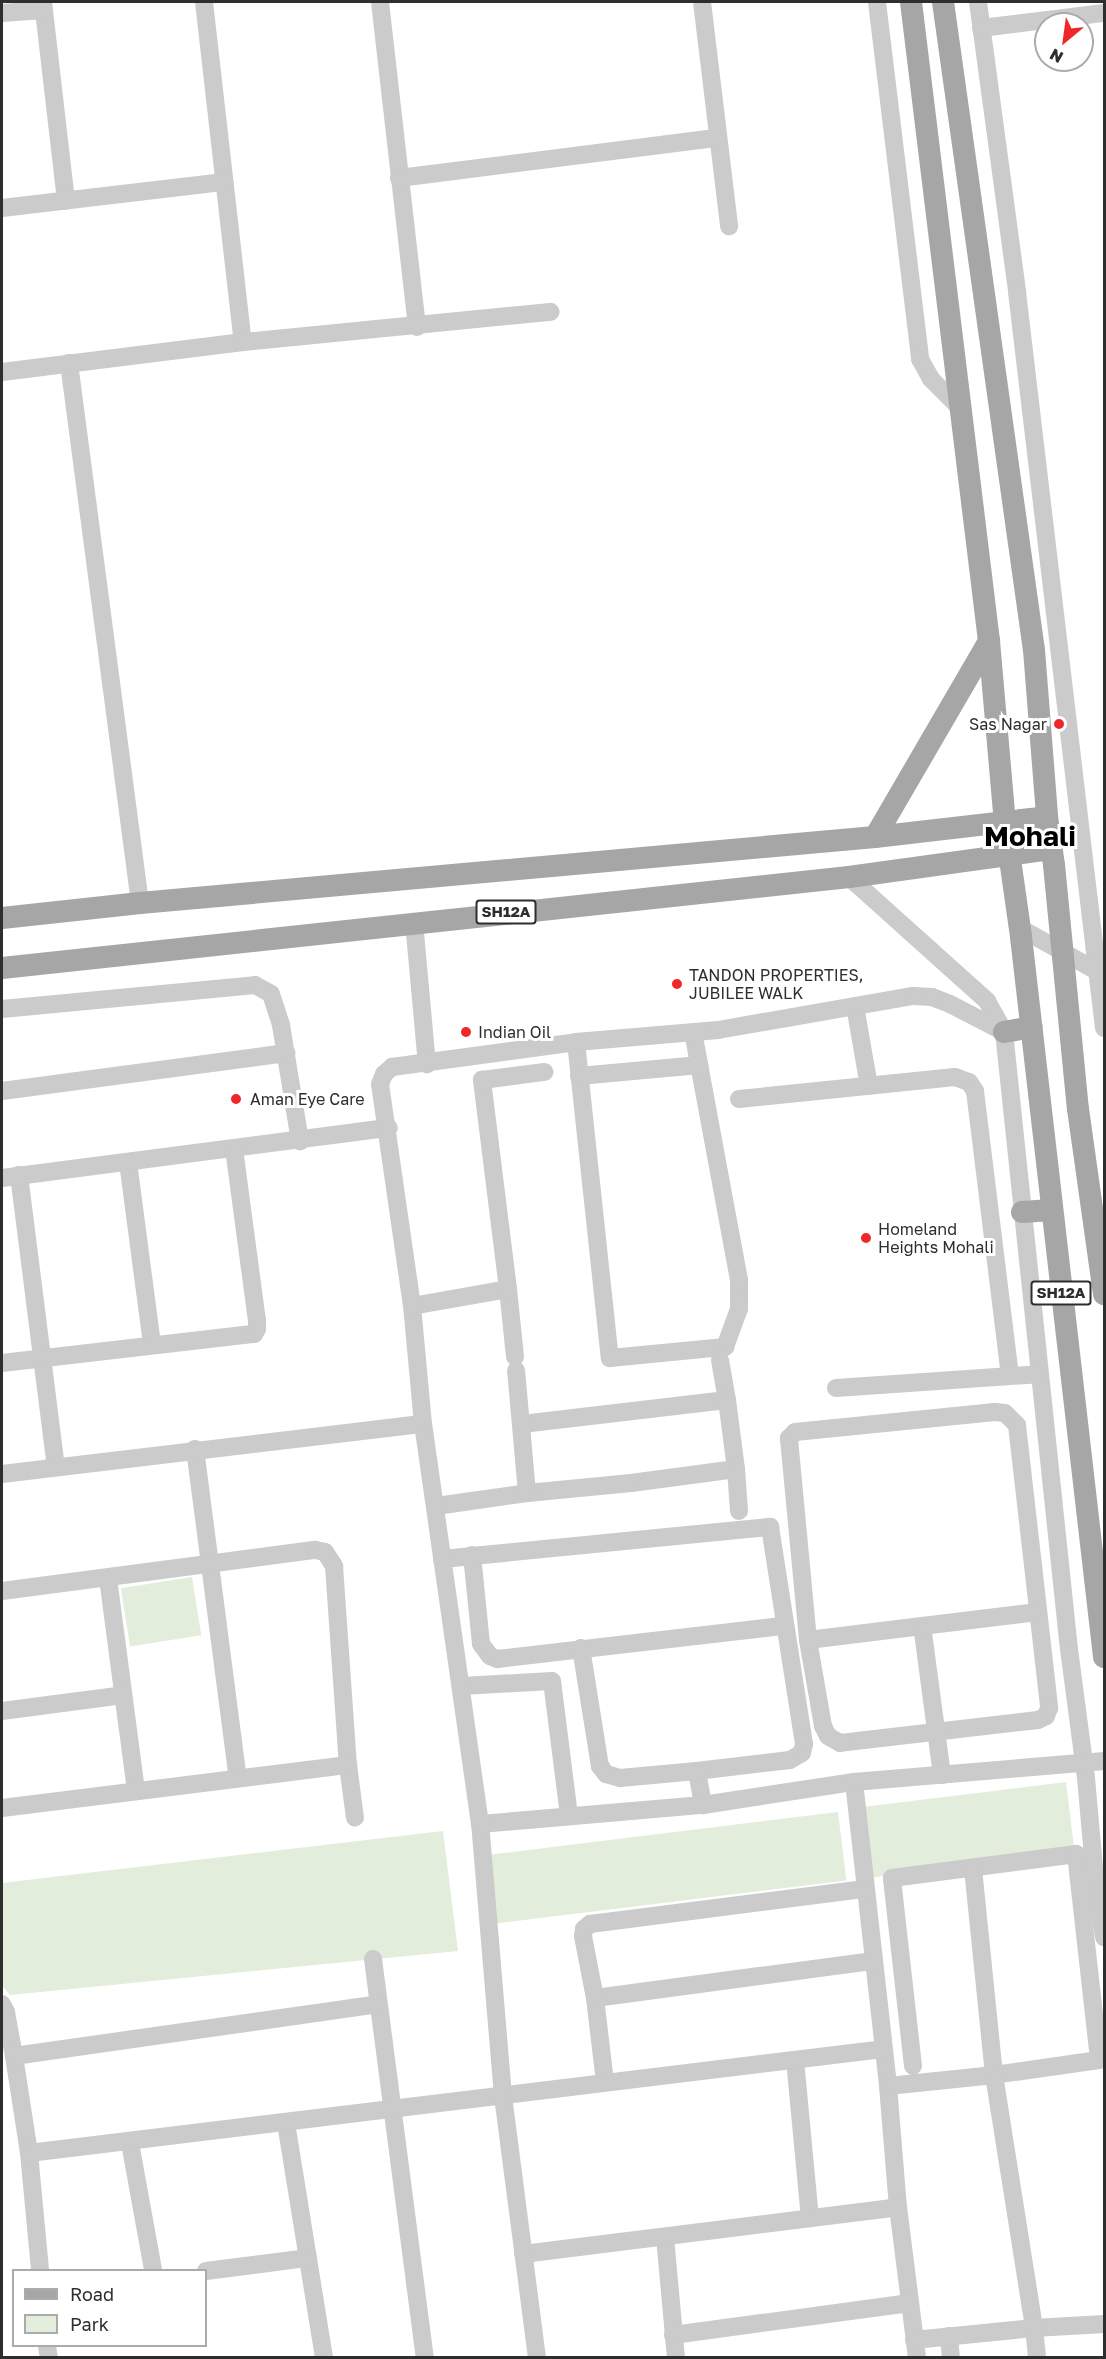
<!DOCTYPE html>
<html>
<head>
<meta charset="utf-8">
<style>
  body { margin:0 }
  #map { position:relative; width:1106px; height:2359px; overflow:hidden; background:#fff; font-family:"Golos Text",sans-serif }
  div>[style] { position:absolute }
  .green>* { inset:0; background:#e3eddb; transform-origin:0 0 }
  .minor>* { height:18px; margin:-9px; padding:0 9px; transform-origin:9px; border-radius:9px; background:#cbcbcb }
  .major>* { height:22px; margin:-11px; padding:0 11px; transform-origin:11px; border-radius:11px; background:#a6a6a6 }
  .dots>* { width:16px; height:16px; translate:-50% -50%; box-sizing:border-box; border:3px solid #fff; border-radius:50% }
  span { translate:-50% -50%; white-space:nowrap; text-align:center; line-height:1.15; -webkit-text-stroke:6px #fff; paint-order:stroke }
  .shield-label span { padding:2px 4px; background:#fff; border:2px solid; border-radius:4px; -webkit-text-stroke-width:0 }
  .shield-label { font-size:15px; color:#2e2e2e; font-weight:700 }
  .poi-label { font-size:16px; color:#2e2e2e }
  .right { translate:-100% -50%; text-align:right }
  .left { translate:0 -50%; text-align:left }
  .town-label { font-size:28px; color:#000; font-weight:700 }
  .frame { position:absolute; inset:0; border:3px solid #2e2e2e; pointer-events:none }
  .legend { position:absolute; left:12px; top:2269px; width:195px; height:78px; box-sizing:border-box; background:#fff; border:2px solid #ababab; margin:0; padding:8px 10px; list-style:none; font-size:18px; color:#2e2e2e }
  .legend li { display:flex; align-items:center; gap:12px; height:30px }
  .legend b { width:30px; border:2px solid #ababab }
  .north { position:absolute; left:1034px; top:12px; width:60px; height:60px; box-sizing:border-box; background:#fff; border:2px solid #ababab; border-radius:50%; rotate:209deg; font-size:16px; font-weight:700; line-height:24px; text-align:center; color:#2e2e2e }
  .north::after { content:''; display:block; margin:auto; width:21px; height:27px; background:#ef2729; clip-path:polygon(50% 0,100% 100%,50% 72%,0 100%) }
</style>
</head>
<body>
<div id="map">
  <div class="green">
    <div style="left:192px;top:1577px;width:59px;height:72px;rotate:81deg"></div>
    <div style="left:1066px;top:1782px;width:71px;height:209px;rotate:83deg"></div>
    <div style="left:838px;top:1812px;width:69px;height:359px;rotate:83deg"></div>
    <div style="clip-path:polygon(443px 1831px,458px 1951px,10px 1995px,2px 1985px,2px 1883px)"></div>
  </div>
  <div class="minor">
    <div style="left:43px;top:2px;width:200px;rotate:83.4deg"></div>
    <div style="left:204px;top:2px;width:342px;rotate:83.5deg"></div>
    <div style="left:380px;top:2px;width:327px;rotate:83.5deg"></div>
    <div style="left:702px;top:2px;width:226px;rotate:83.1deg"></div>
    <div style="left:877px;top:2px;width:360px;rotate:83.1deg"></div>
    <div style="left:920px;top:359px;width:23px;rotate:61deg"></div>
    <div style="left:931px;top:379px;width:41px;rotate:45deg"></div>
    <div style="left:978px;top:2px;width:293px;rotate:82.3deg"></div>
    <div style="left:1017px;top:292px;width:741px;rotate:83.26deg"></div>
    <div style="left:2px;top:13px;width:42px;rotate:-4.1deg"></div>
    <div style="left:981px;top:28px;width:124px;rotate:-7deg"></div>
    <div style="left:399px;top:178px;width:321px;rotate:-7.2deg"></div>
    <div style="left:2px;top:208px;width:224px;rotate:-6.7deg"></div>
    <div style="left:69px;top:363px;width:545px;rotate:82.51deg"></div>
    <div style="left:2px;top:372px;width:243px;rotate:-7.1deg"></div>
    <div style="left:243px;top:342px;width:309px;rotate:-5.6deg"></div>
    <div style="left:849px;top:877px;width:186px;rotate:41.9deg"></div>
    <div style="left:987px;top:1001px;width:35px;rotate:61deg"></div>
    <div style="left:1004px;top:1032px;width:620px;rotate:83.99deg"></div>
    <div style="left:1069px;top:1649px;width:130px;rotate:82.5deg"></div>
    <div style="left:1086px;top:1778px;width:112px;rotate:84.9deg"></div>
    <div style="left:1096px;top:1890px;width:48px;rotate:80.3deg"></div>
    <div style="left:414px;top:922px;width:143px;rotate:84.8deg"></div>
    <div style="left:1020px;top:928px;width:96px;rotate:29.2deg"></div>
    <div style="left:855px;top:1006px;width:81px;rotate:80.1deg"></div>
    <div style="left:2px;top:1009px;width:254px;rotate:-5.4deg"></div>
    <div style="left:255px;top:985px;width:18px;rotate:29deg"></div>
    <div style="left:271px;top:994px;width:33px;rotate:72deg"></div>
    <div style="left:281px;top:1025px;width:118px;rotate:80.7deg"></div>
    <div style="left:576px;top:1042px;width:318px;rotate:83.9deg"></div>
    <div style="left:610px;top:1358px;width:116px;rotate:-5.5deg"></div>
    <div style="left:725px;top:1347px;width:40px;rotate:-69.8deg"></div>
    <div style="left:739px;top:1309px;width:29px;rotate:-90deg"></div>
    <div style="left:739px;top:1280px;width:252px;rotate:-100.5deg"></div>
    <div style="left:579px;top:1076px;width:121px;rotate:-5.2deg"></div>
    <div style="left:2px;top:1091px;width:287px;rotate:-7.6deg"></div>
    <div style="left:739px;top:1099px;width:217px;rotate:-5.8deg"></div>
    <div style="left:955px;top:1077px;width:15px;rotate:20deg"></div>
    <div style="left:969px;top:1082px;width:11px;rotate:56deg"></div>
    <div style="left:975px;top:1091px;width:287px;rotate:83deg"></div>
    <div style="left:128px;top:1162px;width:184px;rotate:82.5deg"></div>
    <div style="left:19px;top:1175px;width:294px;rotate:82.8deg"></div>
    <div style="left:2px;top:1178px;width:390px;rotate:-7.4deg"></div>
    <div style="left:508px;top:1289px;width:68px;rotate:84.1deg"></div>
    <div style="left:412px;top:1306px;width:97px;rotate:-10deg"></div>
    <div style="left:508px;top:1289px;width:211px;rotate:-97.1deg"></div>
    <div style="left:482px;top:1080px;width:63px;rotate:-7.4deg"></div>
    <div style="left:720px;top:1360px;width:41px;rotate:80.1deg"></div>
    <div style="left:2px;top:1363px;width:254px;rotate:-6.6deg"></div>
    <div style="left:254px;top:1334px;width:6px;rotate:-59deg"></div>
    <div style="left:257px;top:1329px;width:8px;rotate:-90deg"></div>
    <div style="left:257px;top:1321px;width:174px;rotate:-97.6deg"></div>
    <div style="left:836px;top:1388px;width:203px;rotate:-3.9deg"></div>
    <div style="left:995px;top:1412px;width:10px;rotate:6deg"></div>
    <div style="left:1005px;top:1413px;width:17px;rotate:45deg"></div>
    <div style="left:1017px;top:1425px;width:285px;rotate:83.5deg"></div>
    <div style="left:1049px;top:1708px;width:9px;rotate:111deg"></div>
    <div style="left:1046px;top:1716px;width:9px;rotate:153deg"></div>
    <div style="left:1038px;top:1720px;width:199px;rotate:173.4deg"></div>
    <div style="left:840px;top:1743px;width:14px;rotate:-150deg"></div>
    <div style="left:828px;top:1736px;width:11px;rotate:-117deg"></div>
    <div style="left:823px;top:1726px;width:87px;rotate:-99.9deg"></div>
    <div style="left:808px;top:1640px;width:203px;rotate:-95.4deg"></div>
    <div style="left:789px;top:1438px;width:8px;rotate:-45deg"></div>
    <div style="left:795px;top:1432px;width:201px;rotate:-5.7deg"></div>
    <div style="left:522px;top:1424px;width:206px;rotate:-6.7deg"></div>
    <div style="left:727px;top:1400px;width:70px;rotate:82.6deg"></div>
    <div style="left:736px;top:1469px;width:106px;rotate:172.4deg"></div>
    <div style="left:631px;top:1483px;width:104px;rotate:174.5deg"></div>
    <div style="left:195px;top:1449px;width:332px;rotate:82.6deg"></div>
    <div style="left:736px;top:1469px;width:42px;rotate:85.9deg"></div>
    <div style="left:2px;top:1474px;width:424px;rotate:-6.8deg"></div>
    <div style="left:436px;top:1506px;width:92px;rotate:-8.1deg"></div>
    <div style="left:527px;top:1493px;width:123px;rotate:-95.1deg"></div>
    <div style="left:472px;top:1555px;width:89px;rotate:84.2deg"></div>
    <div style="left:481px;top:1644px;width:15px;rotate:53deg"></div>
    <div style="left:490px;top:1656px;width:8px;rotate:23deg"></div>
    <div style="left:497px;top:1659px;width:289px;rotate:-6.6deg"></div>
    <div style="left:442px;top:1559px;width:330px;rotate:-5.6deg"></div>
    <div style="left:770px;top:1527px;width:220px;rotate:81.1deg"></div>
    <div style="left:804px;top:1744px;width:9px;rotate:103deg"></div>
    <div style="left:802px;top:1753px;width:14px;rotate:150deg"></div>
    <div style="left:790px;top:1760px;width:94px;rotate:173.3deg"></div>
    <div style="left:697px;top:1771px;width:35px;rotate:80deg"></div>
    <div style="left:108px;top:1578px;width:215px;rotate:82.5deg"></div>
    <div style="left:2px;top:1591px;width:316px;rotate:-7.5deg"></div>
    <div style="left:315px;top:1550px;width:10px;rotate:11deg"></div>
    <div style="left:325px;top:1552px;width:17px;rotate:57deg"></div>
    <div style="left:334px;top:1566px;width:199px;rotate:86deg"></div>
    <div style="left:348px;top:1765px;width:53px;rotate:82.5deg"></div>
    <div style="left:808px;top:1640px;width:115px;rotate:-7deg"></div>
    <div style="left:581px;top:1648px;width:120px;rotate:80.9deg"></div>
    <div style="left:600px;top:1766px;width:10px;rotate:53deg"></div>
    <div style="left:606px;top:1774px;width:15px;rotate:16deg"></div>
    <div style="left:620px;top:1778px;width:77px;rotate:-5.2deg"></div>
    <div style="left:461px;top:1686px;width:91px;rotate:-3.1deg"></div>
    <div style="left:552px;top:1681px;width:136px;rotate:82.8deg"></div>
    <div style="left:2px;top:1711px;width:122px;rotate:-7.5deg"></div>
    <div style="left:942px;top:1775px;width:150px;rotate:-97.6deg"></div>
    <div style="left:922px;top:1626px;width:117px;rotate:-6.9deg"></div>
    <div style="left:854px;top:1782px;width:306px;rotate:83.6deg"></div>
    <div style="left:888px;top:2086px;width:121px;rotate:85.3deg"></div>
    <div style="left:898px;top:2207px;width:152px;rotate:82.8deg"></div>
    <div style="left:2px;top:1808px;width:349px;rotate:-7.1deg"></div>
    <div style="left:480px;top:1824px;width:224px;rotate:-4.9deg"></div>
    <div style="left:703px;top:1805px;width:153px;rotate:-8.7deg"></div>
    <div style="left:854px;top:1782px;width:251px;rotate:-4.8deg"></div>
    <div style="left:373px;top:1959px;width:402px;rotate:82.6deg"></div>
    <div style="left:595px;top:1998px;width:281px;rotate:-7.6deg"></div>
    <div style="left:2px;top:2004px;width:9px;rotate:63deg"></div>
    <div style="left:6px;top:2012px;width:45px;rotate:79.7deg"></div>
    <div style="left:14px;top:2056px;width:98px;rotate:81.2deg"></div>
    <div style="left:29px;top:2153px;width:118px;rotate:84.6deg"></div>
    <div style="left:14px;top:2056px;width:368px;rotate:-8.1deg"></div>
    <div style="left:795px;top:2060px;width:159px;rotate:84.6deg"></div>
    <div style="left:913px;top:2066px;width:189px;rotate:-96.4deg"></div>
    <div style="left:892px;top:1878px;width:186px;rotate:-7.4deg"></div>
    <div style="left:1076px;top:1854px;width:207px;rotate:83.6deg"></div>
    <div style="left:1099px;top:2060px;width:106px;rotate:171.9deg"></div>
    <div style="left:994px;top:2075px;width:207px;rotate:-95.8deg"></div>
    <div style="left:605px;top:2082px;width:85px;rotate:-96.8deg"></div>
    <div style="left:595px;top:1998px;width:63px;rotate:-101deg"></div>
    <div style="left:583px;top:1936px;width:7px;rotate:-82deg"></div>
    <div style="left:584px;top:1929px;width:8px;rotate:-40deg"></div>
    <div style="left:590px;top:1924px;width:277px;rotate:-7.3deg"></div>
    <div style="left:888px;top:2086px;width:107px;rotate:-5.9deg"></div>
    <div style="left:994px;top:2075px;width:256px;rotate:81deg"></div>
    <div style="left:1034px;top:2328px;width:70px;rotate:-3.3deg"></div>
    <div style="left:286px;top:2123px;width:238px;rotate:80.8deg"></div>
    <div style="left:130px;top:2143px;width:129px;rotate:79.7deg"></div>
    <div style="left:29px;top:2153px;width:860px;rotate:-6.94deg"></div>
    <div style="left:665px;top:2237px;width:121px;rotate:84.8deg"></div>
    <div style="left:523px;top:2254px;width:378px;rotate:-7.1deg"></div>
    <div style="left:206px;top:2271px;width:103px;rotate:-7.3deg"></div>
    <div style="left:673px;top:2335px;width:239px;rotate:-7.7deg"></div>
    <div style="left:949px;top:2336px;width:22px;rotate:85deg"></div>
    <div style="left:914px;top:2340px;width:121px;rotate:-5.7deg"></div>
    <div style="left:1034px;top:2328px;width:30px;rotate:84deg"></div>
    <div style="left:47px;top:2346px;width:12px;rotate:81deg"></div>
    <div style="left:537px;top:2358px;width:264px;rotate:-97.4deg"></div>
    <div style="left:503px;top:2096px;width:273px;rotate:-94.8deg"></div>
    <div style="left:480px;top:1824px;width:404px;rotate:-98.1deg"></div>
    <div style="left:423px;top:1424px;width:119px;rotate:-95.3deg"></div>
    <div style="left:412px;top:1306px;width:224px;rotate:-98.2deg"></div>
    <div style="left:380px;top:1084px;width:11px;rotate:-68deg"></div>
    <div style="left:384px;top:1074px;width:11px;rotate:-41deg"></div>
    <div style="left:392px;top:1067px;width:186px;rotate:-7.7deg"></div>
    <div style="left:576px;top:1042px;width:143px;rotate:-4.8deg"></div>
    <div style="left:718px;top:1030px;width:198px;rotate:-9.9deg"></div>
    <div style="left:913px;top:996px;width:19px;rotate:3deg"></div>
    <div style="left:932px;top:997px;width:19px;rotate:21deg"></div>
    <div style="left:950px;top:1004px;width:61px;rotate:27.4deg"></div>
  </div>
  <div class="major">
    <div style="left:911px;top:2px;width:644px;rotate:83.04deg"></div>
    <div style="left:989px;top:641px;width:184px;rotate:85deg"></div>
    <div style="left:1005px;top:824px;width:114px;rotate:81.9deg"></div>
    <div style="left:1021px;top:937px;width:725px;rotate:83.42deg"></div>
    <div style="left:943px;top:2px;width:654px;rotate:82.01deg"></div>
    <div style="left:1034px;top:650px;width:168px;rotate:85.5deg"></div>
    <div style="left:1047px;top:817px;width:49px;rotate:81.7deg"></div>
    <div style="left:1054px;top:865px;width:245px;rotate:84.4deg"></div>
    <div style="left:1078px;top:1109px;width:187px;rotate:82deg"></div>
    <div style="left:875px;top:837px;width:227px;rotate:-59.8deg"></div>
    <div style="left:2px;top:918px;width:139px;rotate:-6.2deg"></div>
    <div style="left:140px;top:903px;width:738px;rotate:-5.13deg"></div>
    <div style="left:875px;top:837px;width:173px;rotate:-6.6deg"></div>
    <div style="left:2px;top:968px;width:852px;rotate:-6.13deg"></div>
    <div style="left:849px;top:877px;width:205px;rotate:-7.9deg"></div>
    <div style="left:1004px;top:1032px;width:28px;rotate:-10deg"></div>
    <div style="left:1022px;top:1212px;width:30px;rotate:-4deg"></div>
  </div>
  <div class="dots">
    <div style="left:1059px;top:724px;background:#ef2729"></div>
    <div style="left:677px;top:984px;background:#ef2729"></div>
    <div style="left:466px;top:1032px;background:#ef2729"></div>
    <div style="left:236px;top:1099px;background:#ef2729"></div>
    <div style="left:866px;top:1238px;background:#ef2729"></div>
  </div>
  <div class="shield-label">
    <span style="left:506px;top:912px">SH12A</span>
    <span style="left:1061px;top:1293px">SH12A</span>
  </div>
  <div class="poi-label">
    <span class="right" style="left:1047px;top:724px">Sas Nagar</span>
    <span class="left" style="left:689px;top:984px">TANDON PROPERTIES,<br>JUBILEE WALK</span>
    <span class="left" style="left:478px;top:1032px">Indian Oil</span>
    <span class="left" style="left:250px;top:1099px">Aman Eye Care</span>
    <span class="left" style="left:878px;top:1238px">Homeland<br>Heights Mohali</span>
  </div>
  <div class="town-label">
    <span style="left:1030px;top:836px">Mohali</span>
  </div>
  <div class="frame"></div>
  <ul class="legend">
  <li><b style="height:8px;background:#a6a6a6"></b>Road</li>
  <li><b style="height:16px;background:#e3eddb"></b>Park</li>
  </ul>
  <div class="north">N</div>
</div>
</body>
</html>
